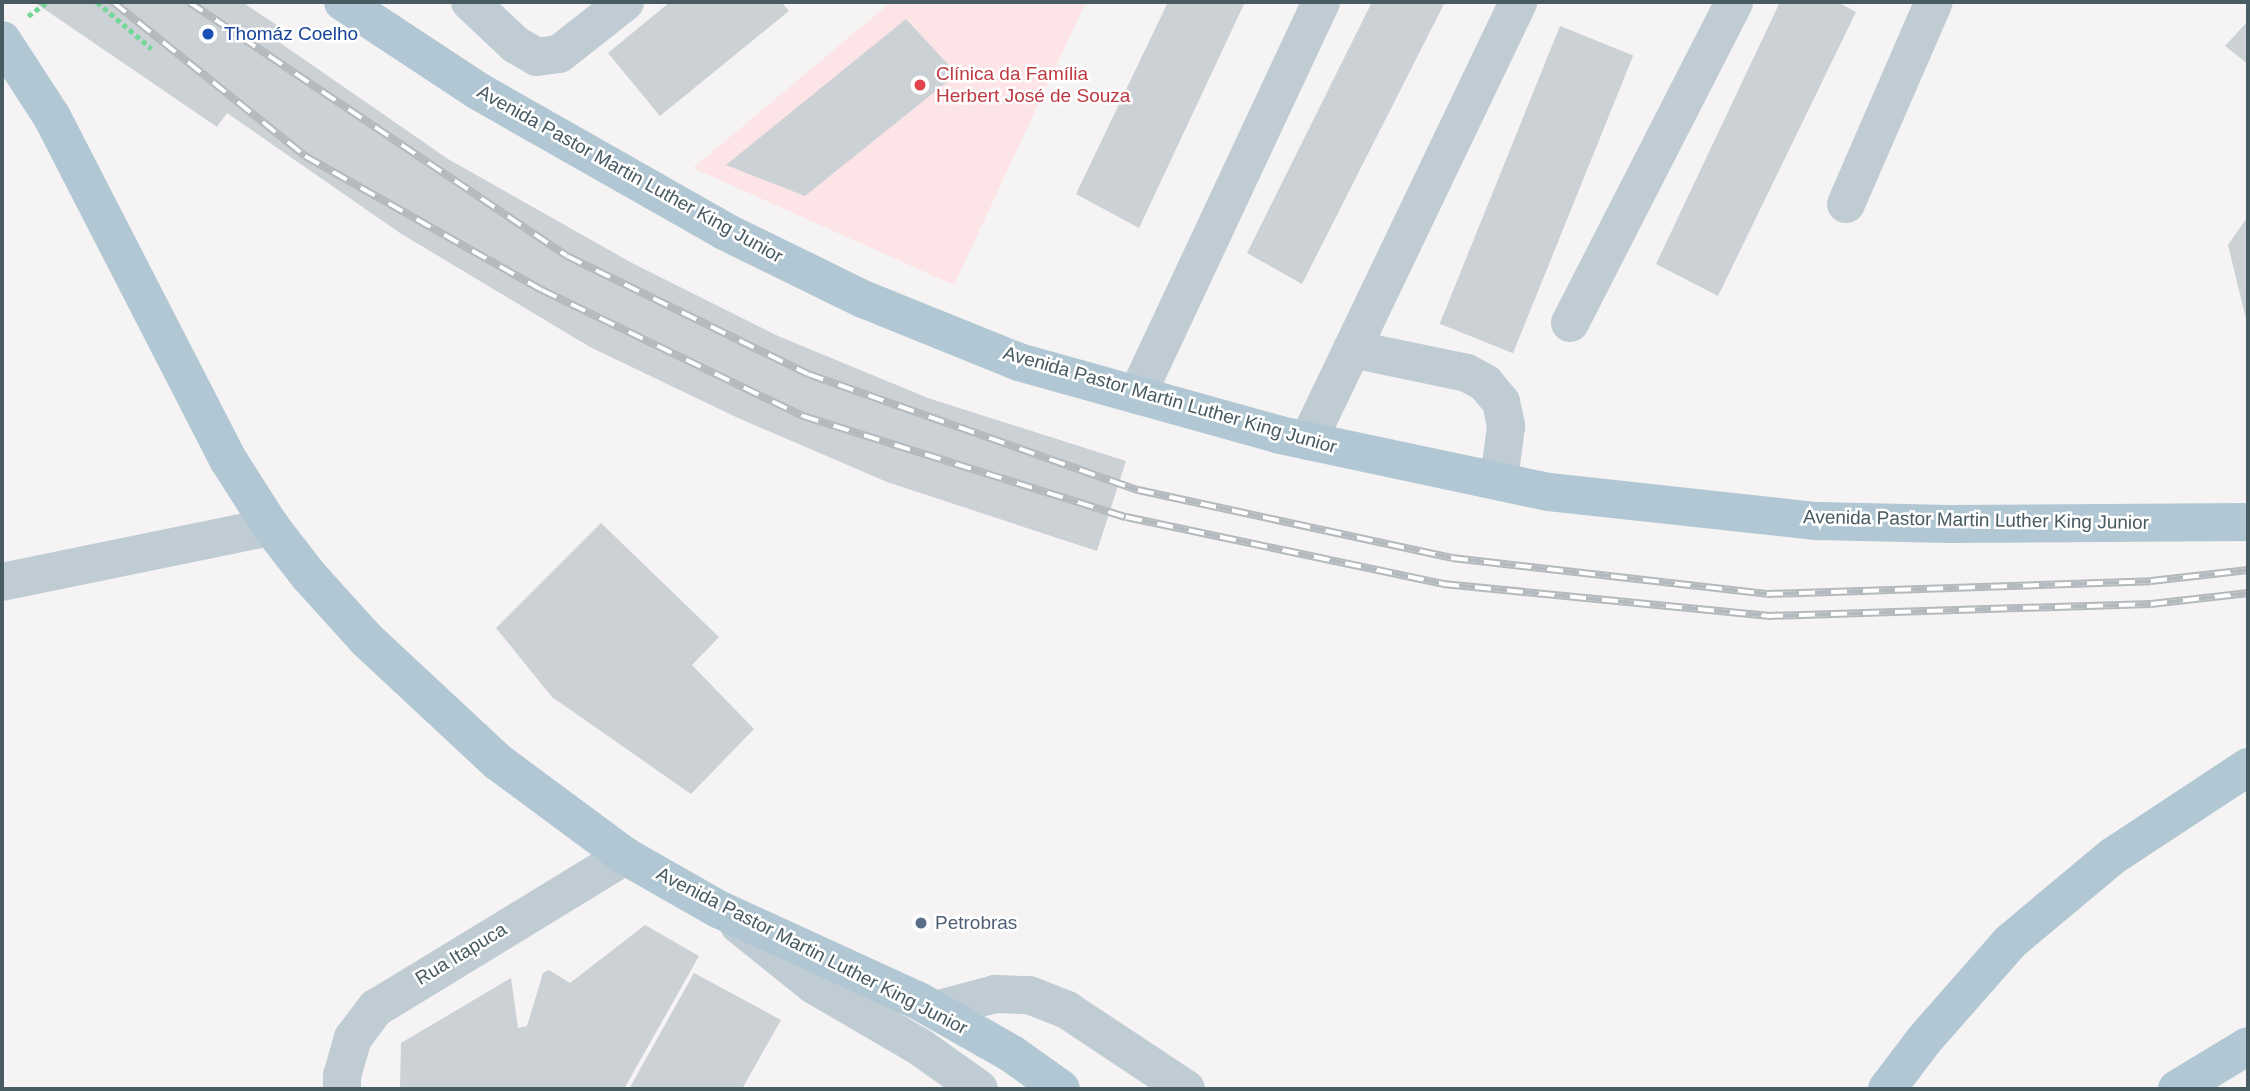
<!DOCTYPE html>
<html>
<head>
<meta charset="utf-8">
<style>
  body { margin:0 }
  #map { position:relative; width:2250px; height:1091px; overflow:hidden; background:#f5f3f3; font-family:Helvetica,sans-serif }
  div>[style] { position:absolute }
  .medical>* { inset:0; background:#fde4e6 }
  .building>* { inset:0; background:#ccd1d5; transform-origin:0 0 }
  .path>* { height:4.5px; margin-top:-2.25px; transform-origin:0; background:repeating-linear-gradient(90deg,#74d699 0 5px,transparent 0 8.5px) }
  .minor>* { height:38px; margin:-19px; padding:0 19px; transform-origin:19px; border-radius:19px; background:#c0ccd3 }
  .major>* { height:38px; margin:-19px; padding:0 19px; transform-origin:19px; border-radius:19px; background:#b1c7d3 }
  .rail>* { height:8px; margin-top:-4px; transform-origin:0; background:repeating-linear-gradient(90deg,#fff 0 16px,#b4b9bd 0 32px); box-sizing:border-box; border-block:2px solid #b4b9bd }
  .dots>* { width:19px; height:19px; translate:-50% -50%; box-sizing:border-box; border:4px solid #fff; border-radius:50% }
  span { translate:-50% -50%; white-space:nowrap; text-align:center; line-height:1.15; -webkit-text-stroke:5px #fff; paint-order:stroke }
  .transit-label { font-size:19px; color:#164399 }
  .left { translate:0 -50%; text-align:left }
  .health-label { font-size:19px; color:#be3a42 }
  .street-label { font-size:19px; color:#485a62 }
  .service-label { font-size:19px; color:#4e5e75 }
  .frame { position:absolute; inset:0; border:4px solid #485a62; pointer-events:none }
</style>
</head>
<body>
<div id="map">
  <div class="medical">
    <div style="clip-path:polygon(891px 2px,1086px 2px,954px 285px,693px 168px)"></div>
  </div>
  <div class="building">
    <div style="clip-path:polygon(34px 2px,242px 2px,284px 30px,276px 40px,448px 159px,632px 263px,778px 336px,928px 398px,1126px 461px,1097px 551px,887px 482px,738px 418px,590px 347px,400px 233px,227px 113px,217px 127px)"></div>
    <div style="clip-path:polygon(670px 2px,781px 2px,789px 11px,660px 116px,608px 53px)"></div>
    <div style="clip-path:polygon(1168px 2px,1245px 2px,1139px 228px,1076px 194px)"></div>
    <div style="clip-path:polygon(1372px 2px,1445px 2px,1302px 284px,1247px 253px)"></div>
    <div style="clip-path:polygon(1780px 2px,1837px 2px,1856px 12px,1718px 296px,1656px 264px)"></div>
    <div style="clip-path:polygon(906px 19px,957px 74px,805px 196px,726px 165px)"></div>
    <div style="clip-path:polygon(2248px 21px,2248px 64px,2225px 46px)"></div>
    <div style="left:1560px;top:26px;width:79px;height:321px;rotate:22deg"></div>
    <div style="clip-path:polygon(2248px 216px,2248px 323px,2247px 323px,2228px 245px)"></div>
    <div style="clip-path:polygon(601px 523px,719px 637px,692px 665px,754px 729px,691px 794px,552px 697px,496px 628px)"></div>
    <div style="clip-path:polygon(645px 925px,699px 956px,624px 1089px,400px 1089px,401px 1043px,511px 978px,518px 1028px,527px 1026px,543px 973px,549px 970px,570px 983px)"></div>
    <div style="clip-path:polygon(694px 973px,781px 1020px,742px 1089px,629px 1089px)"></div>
  </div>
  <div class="path">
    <div style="left:97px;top:2px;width:72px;rotate:40.5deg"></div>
    <div style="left:28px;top:16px;width:24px;rotate:-36deg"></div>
  </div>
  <div class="minor">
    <div style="left:470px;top:2px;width:63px;rotate:43.1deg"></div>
    <div style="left:516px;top:45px;width:24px;rotate:30deg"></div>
    <div style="left:537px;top:57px;width:22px;rotate:-8deg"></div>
    <div style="left:559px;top:54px;width:84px;rotate:-38.2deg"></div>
    <div style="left:1846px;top:204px;width:220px;rotate:-66.5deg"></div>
    <div style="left:1570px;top:323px;width:360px;rotate:-62.9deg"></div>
    <div style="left:1352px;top:349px;width:117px;rotate:11.8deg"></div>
    <div style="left:1467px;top:373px;width:21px;rotate:29deg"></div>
    <div style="left:1485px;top:383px;width:25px;rotate:50deg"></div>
    <div style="left:1501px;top:402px;width:25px;rotate:78deg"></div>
    <div style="left:1506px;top:426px;width:55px;rotate:97.3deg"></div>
    <div style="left:1137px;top:395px;width:434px;rotate:-64.9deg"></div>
    <div style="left:1308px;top:441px;width:487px;rotate:-64.4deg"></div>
    <div style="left:2px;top:582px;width:275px;rotate:-11.6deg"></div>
    <div style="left:739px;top:925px;width:96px;rotate:38.7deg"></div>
    <div style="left:814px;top:985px;width:123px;rotate:30.3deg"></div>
    <div style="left:920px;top:1047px;width:72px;rotate:35.4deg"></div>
    <div style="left:935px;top:1010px;width:62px;rotate:-14.9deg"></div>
    <div style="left:995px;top:994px;width:34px;rotate:2deg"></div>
    <div style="left:1029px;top:995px;width:41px;rotate:21.5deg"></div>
    <div style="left:1067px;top:1010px;width:143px;rotate:33.6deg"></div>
    <div style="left:342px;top:1089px;width:13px;rotate:-90deg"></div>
    <div style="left:342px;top:1076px;width:40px;rotate:-74deg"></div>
    <div style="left:353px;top:1038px;width:38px;rotate:-53deg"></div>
    <div style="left:376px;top:1008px;width:292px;rotate:-31.4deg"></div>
  </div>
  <div class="major">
    <div style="left:343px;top:2px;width:162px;rotate:33.4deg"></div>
    <div style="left:478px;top:91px;width:283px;rotate:29.6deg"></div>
    <div style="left:724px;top:231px;width:155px;rotate:26.1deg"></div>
    <div style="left:863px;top:299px;width:168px;rotate:22deg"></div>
    <div style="left:1019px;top:362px;width:271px;rotate:15.6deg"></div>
    <div style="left:1280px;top:435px;width:275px;rotate:12deg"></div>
    <div style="left:1549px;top:492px;width:271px;rotate:6.2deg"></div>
    <div style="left:1818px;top:521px;width:131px;rotate:1.3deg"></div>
    <div style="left:1949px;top:524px;width:299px;rotate:-0.4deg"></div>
    <div style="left:2px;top:40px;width:92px;rotate:57deg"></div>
    <div style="left:52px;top:117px;width:387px;rotate:62.8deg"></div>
    <div style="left:229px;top:461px;width:78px;rotate:57.5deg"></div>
    <div style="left:271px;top:527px;width:62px;rotate:52.2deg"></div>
    <div style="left:309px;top:576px;width:86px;rotate:47.8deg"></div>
    <div style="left:367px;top:640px;width:179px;rotate:43deg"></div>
    <div style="left:498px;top:762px;width:158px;rotate:36.5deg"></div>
    <div style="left:625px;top:856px;width:107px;rotate:29.7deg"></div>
    <div style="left:718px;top:909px;width:219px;rotate:24.6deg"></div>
    <div style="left:917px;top:1000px;width:109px;rotate:29.6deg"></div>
    <div style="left:1012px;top:1054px;width:60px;rotate:35.5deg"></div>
    <div style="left:1887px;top:1089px;width:61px;rotate:-52.9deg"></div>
    <div style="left:1924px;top:1040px;width:130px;rotate:-48.7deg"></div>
    <div style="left:2010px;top:942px;width:134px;rotate:-39.9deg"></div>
    <div style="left:2113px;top:856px;width:162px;rotate:-33.4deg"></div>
    <div style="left:2177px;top:1089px;width:83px;rotate:-31.2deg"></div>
  </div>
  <div class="rail">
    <div style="left:113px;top:2px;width:246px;rotate:38.7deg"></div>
    <div style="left:305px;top:156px;width:272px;rotate:29.5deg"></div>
    <div style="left:542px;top:290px;width:290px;rotate:25.8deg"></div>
    <div style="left:803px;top:416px;width:338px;rotate:17.4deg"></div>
    <div style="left:1126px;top:517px;width:324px;rotate:11.9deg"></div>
    <div style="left:1443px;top:584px;width:326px;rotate:5.6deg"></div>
    <div style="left:1767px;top:616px;width:384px;rotate:-1.8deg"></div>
    <div style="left:2151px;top:604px;width:98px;rotate:-6.5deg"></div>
    <div style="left:189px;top:2px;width:455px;rotate:33.9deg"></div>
    <div style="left:567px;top:256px;width:268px;rotate:26.1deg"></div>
    <div style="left:808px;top:374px;width:350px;rotate:19.4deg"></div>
    <div style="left:1138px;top:490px;width:321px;rotate:12.2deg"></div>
    <div style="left:1452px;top:558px;width:317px;rotate:6.5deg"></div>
    <div style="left:1767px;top:594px;width:384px;rotate:-1.9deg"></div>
    <div style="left:2151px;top:581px;width:98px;rotate:-6.5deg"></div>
  </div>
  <div class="dots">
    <div style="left:208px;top:34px;background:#1a4fb4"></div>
    <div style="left:920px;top:85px;background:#e0444e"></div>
    <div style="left:921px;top:923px;background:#5c6f8a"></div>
  </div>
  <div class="transit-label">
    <span class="left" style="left:224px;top:34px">Thomáz Coelho</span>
  </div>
  <div class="health-label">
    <span class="left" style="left:936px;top:85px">Clínica da Família<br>Herbert José de Souza</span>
  </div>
  <div class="street-label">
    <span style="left:630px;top:174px;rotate:29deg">Avenida Pastor Martin Luther King Junior</span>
    <span style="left:1170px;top:400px;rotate:16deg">Avenida Pastor Martin Luther King Junior</span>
    <span style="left:1976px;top:520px;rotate:1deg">Avenida Pastor Martin Luther King Junior</span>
    <span style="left:812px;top:951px;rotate:27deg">Avenida Pastor Martin Luther King Junior</span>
    <span style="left:461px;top:954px;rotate:-31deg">Rua Itapuca</span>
  </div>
  <div class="service-label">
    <span class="left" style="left:935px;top:923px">Petrobras</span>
  </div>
  <div class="frame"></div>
</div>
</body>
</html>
